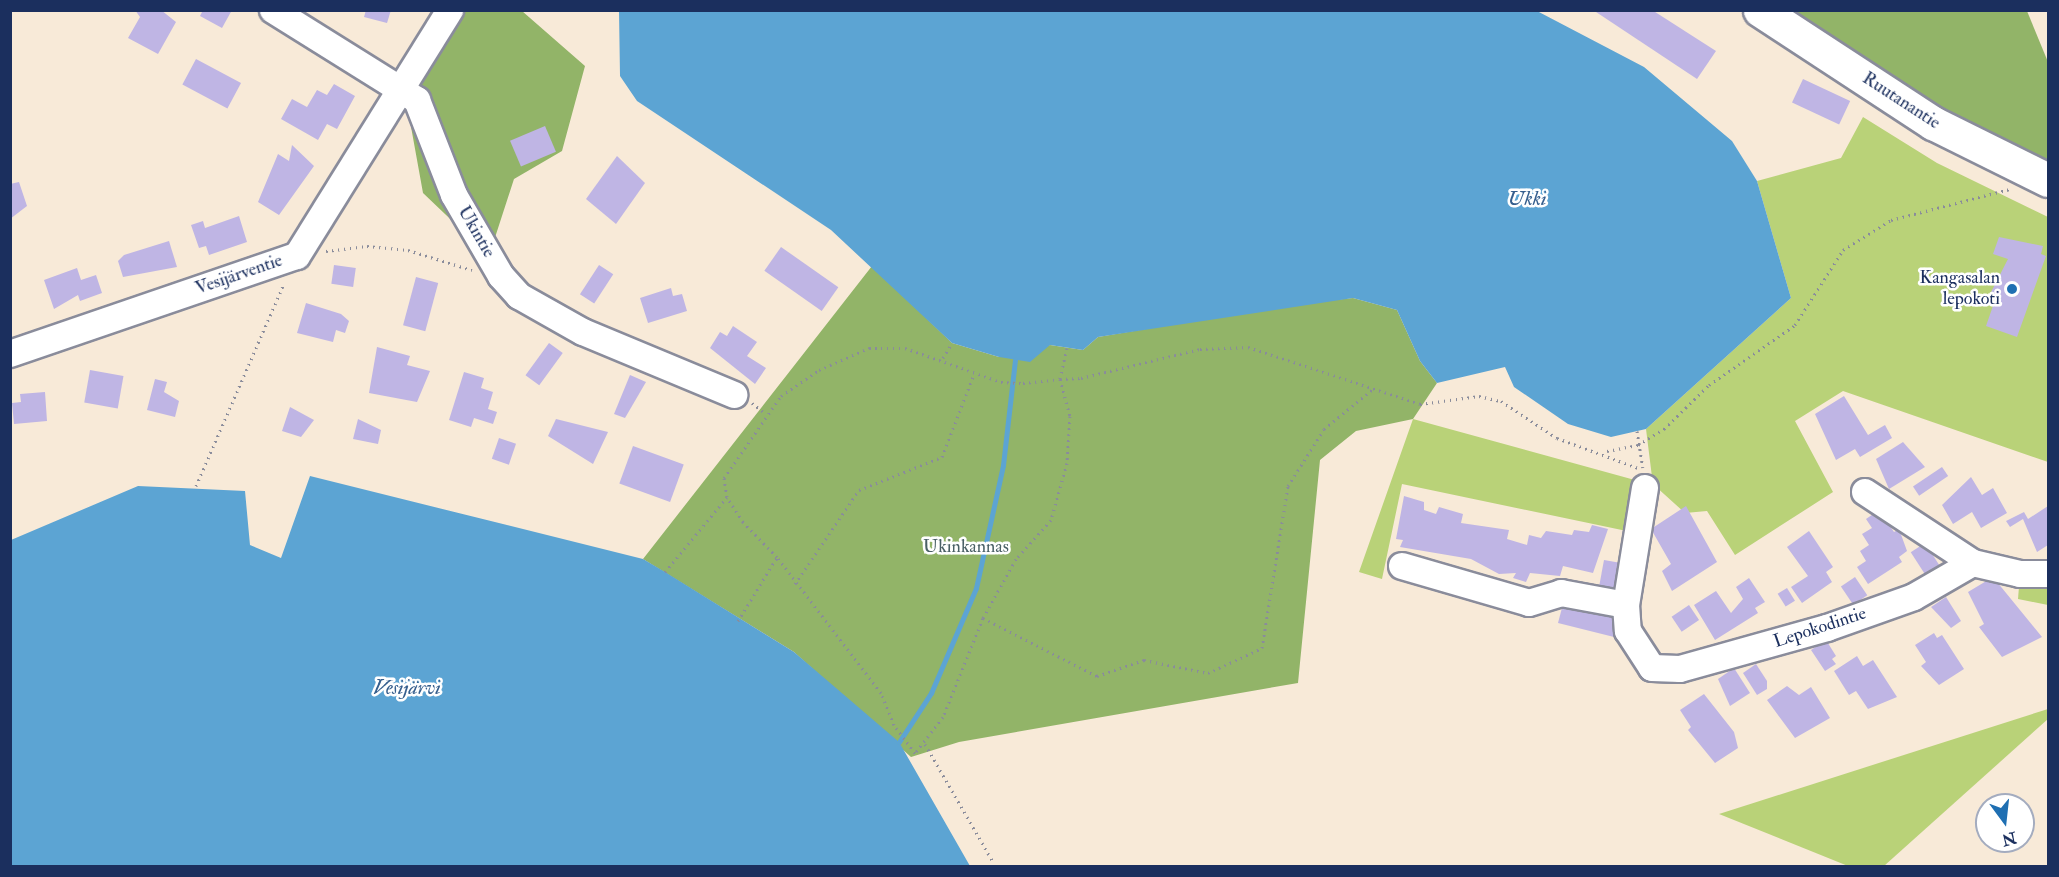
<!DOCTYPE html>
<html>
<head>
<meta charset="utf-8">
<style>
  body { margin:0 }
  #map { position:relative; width:2059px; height:877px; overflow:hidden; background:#f8ead8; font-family:"IM FELL Double Pica",serif }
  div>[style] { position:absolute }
  .green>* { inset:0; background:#b9d278 }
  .forest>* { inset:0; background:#92b468 }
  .water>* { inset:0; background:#5ca4d3 }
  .stream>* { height:5px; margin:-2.5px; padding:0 2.5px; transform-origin:2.5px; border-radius:2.5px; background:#5ca4d3 }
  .building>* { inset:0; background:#bfb5e4; transform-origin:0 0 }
  .path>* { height:3px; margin-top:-1.5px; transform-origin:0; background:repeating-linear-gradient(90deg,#8a8c9b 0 1.5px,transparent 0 6px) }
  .roads { filter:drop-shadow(2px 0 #8a8c9b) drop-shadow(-2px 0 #8a8c9b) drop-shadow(0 2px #8a8c9b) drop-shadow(0 -2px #8a8c9b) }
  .minor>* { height:26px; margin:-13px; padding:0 13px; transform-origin:13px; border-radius:13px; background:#fff }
  .major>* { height:33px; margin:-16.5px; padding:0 16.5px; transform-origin:16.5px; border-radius:16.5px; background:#fff }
  .dots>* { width:16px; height:16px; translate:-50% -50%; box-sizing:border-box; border:3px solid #fff; border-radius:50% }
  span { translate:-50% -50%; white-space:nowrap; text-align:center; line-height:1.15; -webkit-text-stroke:5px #fff; paint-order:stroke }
  .street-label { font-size:18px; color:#1b2f5e }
  .poi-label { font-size:18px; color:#1b2f5e }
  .right { translate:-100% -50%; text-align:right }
  .park-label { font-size:18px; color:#4a6066 }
  .water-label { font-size:20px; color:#355e8d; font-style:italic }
  .frame { position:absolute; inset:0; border:12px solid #1b2f5e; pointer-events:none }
  .north { position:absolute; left:1975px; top:793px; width:60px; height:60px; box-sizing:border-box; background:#fff; border:2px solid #a4acbf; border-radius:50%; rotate:165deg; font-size:16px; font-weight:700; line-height:24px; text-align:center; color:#1b2f5e }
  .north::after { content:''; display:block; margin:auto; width:21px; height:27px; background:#1f6fb2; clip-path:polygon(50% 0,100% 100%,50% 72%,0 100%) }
</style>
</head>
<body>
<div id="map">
  <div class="green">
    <div style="clip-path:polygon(1863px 117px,1937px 163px,2048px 217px,2048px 462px,1843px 391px,1795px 421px,1833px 492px,1735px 555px,1707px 511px,1685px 513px,1654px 485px,1641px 534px,1402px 484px,1382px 579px,1359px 572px,1413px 419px,1653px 485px,1646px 429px,1791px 298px,1757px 181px,1841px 158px)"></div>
    <div style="clip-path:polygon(2020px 574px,2048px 574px,2048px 605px,2018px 599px)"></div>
    <div style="clip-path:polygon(2048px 709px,2048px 719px,1884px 866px,1848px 866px,1719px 814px)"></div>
  </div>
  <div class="forest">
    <div style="clip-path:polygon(464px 11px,522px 11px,585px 66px,562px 151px,514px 179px,489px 256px,423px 193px,404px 88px)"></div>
    <div style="clip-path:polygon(1786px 11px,2027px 11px,2048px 62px,2048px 163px,1936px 105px)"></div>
    <div style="clip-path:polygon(872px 266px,952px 343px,999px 357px,1050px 345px,1083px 350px,1098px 337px,1294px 304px,1353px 298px,1397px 310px,1420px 361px,1437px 383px,1413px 419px,1356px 431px,1320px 460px,1298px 683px,959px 742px,911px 757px,794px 652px,643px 559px)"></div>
  </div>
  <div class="water">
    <div style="clip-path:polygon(619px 11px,1537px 11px,1644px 67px,1732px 141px,1757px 181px,1791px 298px,1646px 429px,1611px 437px,1568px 424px,1514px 387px,1505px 367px,1437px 383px,1420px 361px,1397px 310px,1353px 298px,1098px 337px,1083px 350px,1050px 345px,1030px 362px,999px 357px,952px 343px,831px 230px,637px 101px,620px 76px)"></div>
    <div style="clip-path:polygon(310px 476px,643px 559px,665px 572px,794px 652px,899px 742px,970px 866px,11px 866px,11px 540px,138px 486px,245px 491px,250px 545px,281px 558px)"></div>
  </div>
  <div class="stream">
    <div style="left:899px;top:742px;width:59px;rotate:-56.9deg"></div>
    <div style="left:931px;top:693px;width:114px;rotate:-66.8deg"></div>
    <div style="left:976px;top:588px;width:126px;rotate:-77.6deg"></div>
    <div style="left:1003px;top:465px;width:106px;rotate:-83.5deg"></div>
  </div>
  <div class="building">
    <div style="clip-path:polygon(135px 10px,161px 10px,176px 22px,158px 54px,128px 38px,140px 17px)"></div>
    <div style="clip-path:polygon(203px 10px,232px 10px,222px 28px,200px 16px)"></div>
    <div style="clip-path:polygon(366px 10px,391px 10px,387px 23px,364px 17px)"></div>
    <div style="clip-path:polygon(1593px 10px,1652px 10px,1716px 51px,1697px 79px)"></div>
    <div style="left:196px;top:59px;width:51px;height:29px;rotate:28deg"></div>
    <div style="left:1803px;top:79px;width:52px;height:26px;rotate:25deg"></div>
    <div style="clip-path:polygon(334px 84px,355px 96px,337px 129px,327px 124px,318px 140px,281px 119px,292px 99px,307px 107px,317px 90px,327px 95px)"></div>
    <div style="left:545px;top:126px;width:28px;height:38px;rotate:67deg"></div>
    <div style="clip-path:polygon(292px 145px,314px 166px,279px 215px,258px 202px,278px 154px,289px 161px)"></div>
    <div style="clip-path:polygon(617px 156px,645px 183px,616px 224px,586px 199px)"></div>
    <div style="clip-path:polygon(19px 182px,27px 206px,10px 219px,10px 184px)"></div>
    <div style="clip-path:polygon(239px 216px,247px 242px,209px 255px,206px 246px,199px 248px,191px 225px,203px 221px,205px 228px)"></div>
    <div style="clip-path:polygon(1999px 237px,2043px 246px,2041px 254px,2046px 256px,2017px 337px,1986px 326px,1995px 300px,1988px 298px,2008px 259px,1993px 254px)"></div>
    <div style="clip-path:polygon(169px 241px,177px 267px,123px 277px,118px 261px,124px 255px)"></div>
    <div style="left:781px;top:247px;width:70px;height:29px;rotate:35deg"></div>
    <div style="left:334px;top:265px;width:22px;height:19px;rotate:8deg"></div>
    <div style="left:599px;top:265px;width:17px;height:35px;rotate:33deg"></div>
    <div style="clip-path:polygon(77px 268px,81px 280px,96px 275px,102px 293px,80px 301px,78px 295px,54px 309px,44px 280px)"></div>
    <div style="left:416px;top:277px;width:23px;height:50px;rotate:15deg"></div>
    <div style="clip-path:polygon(671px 288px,673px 296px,682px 294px,687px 311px,648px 323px,640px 298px)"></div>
    <div style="clip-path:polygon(306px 303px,341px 314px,349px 321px,345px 333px,336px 330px,333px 342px,297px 333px)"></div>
    <div style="clip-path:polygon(733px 326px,757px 342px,747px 356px,766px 368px,755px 384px,710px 348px,720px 332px,727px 336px)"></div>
    <div style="left:549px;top:343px;width:17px;height:40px;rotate:36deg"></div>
    <div style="clip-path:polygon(377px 347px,410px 356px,407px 365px,430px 371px,417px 402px,369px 393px)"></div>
    <div style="left:90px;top:370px;width:34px;height:33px;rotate:10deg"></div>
    <div style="clip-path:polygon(464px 372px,484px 378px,481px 388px,493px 392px,488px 409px,497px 412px,493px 424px,474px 418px,471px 427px,449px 420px)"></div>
    <div style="clip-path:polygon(630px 375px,646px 382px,625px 418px,614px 414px)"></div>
    <div style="clip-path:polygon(155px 379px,167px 382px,164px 392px,179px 401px,175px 417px,147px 410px)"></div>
    <div style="clip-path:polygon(45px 392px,47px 421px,14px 424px,12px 403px,21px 402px,20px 394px)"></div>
    <div style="clip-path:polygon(1844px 396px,1868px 435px,1885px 425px,1892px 438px,1860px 457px,1855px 449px,1836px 460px,1815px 414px)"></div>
    <div style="clip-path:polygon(290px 407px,314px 420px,301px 437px,282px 431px)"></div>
    <div style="clip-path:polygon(358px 419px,381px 430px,378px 444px,353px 439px)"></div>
    <div style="clip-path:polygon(556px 419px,608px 432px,593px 464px,548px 436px)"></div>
    <div style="left:499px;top:438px;width:18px;height:22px;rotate:19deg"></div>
    <div style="clip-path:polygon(1903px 442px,1925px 467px,1889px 489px,1876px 459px)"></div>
    <div style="left:633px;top:446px;width:54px;height:40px;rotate:20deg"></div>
    <div style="left:1942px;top:467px;width:11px;height:35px;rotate:56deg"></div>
    <div style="clip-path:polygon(1971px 477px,1982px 495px,1993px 488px,2007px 513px,1981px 528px,1972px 512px,1953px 524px,1942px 505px)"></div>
    <div style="clip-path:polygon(1404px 496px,1424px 502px,1424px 510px,1436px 514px,1439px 507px,1463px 514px,1461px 523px,1509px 530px,1507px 539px,1527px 545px,1529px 535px,1541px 538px,1546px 531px,1572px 535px,1574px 530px,1589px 532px,1592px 525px,1608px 529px,1593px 573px,1563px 566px,1560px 576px,1530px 573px,1526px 582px,1513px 578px,1516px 573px,1499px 574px,1471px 559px,1400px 547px,1403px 540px,1396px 539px)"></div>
    <div style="clip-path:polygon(1686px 506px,1717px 562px,1672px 591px,1662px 571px,1671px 564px,1651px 529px)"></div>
    <div style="clip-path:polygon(2048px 506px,2048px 545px,2037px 552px,2023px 519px,2010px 527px,2006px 521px,2024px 512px,2028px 519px)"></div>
    <div style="clip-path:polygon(1879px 510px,1894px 532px,1899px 529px,1907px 551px,1899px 557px,1902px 562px,1868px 584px,1857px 567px,1866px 561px,1860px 551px,1869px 545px,1862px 534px,1872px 528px,1866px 519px)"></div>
    <div style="clip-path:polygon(1809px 531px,1833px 567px,1826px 572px,1832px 582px,1802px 603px,1791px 587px,1808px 576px,1787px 547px)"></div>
    <div style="left:1925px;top:543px;width:27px;height:17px;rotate:57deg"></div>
    <div style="clip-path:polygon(1604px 560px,1621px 563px,1624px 592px,1599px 587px)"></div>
    <div style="left:1855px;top:577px;width:22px;height:17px;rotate:56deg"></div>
    <div style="clip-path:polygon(1993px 577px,2042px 637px,2002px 657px,1979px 627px,1984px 624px,1968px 592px)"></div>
    <div style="clip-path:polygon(1749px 578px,1765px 602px,1755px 608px,1758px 613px,1715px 640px,1694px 605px,1716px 591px,1731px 613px,1743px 599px,1736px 587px)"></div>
    <div style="left:1787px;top:588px;width:15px;height:11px;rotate:58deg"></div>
    <div style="clip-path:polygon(1946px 597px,1961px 621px,1951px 628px,1931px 607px)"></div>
    <div style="clip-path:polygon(1563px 604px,1616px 611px,1618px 638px,1558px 623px)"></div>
    <div style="left:1689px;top:605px;width:18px;height:21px;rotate:56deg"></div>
    <div style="clip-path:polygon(1934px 633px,1937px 638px,1942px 635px,1964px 669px,1939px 685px,1921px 666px,1926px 662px,1915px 645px)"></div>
    <div style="clip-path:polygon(1826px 640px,1836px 656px,1832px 659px,1836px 664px,1825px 671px,1811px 650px)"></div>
    <div style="clip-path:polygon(1857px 656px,1863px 666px,1873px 660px,1897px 697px,1868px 709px,1856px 691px,1849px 695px,1834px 671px)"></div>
    <div style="clip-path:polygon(1756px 664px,1767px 681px,1767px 689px,1757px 695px,1743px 673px)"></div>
    <div style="clip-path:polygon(1734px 668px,1750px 693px,1730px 706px,1718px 679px)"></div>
    <div style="clip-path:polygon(1787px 686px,1799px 695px,1811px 687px,1830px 718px,1795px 738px,1767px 700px)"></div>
    <div style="clip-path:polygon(1704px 694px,1734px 732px,1738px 748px,1715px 763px,1688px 730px,1691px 727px,1680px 710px)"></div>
  </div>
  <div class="path">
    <div style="left:326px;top:251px;width:41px;rotate:-7deg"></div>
    <div style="left:367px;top:246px;width:41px;rotate:5.6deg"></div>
    <div style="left:408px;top:250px;width:67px;rotate:17.4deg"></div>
    <div style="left:1067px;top:348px;width:32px;rotate:103deg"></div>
    <div style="left:1060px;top:379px;width:38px;rotate:75deg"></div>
    <div style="left:1070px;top:416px;width:47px;rotate:93.7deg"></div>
    <div style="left:1067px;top:463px;width:59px;rotate:105.7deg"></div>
    <div style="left:1051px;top:520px;width:52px;rotate:131.9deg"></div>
    <div style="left:1016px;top:559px;width:68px;rotate:119.2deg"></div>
    <div style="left:983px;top:618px;width:107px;rotate:112deg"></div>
    <div style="left:943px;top:717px;width:46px;rotate:127.9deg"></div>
    <div style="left:915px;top:753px;width:35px;rotate:-127deg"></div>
    <div style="left:894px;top:725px;width:35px;rotate:-112deg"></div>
    <div style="left:881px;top:693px;width:171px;rotate:-127.4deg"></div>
    <div style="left:777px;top:557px;width:49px;rotate:-134.2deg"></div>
    <div style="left:743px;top:522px;width:30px;rotate:-123deg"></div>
    <div style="left:727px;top:497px;width:19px;rotate:-99deg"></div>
    <div style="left:724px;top:478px;width:100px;rotate:-55.2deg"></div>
    <div style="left:781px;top:396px;width:46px;rotate:-34.4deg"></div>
    <div style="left:819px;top:370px;width:55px;rotate:-23.7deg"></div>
    <div style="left:869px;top:348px;width:36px"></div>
    <div style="left:905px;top:348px;width:102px;rotate:19.5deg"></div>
    <div style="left:1001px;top:382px;width:22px;rotate:3deg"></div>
    <div style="left:1023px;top:383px;width:37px;rotate:-6deg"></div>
    <div style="left:1060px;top:379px;width:21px;rotate:-3deg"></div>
    <div style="left:1081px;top:378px;width:122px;rotate:-13.7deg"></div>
    <div style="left:1200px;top:349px;width:48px;rotate:-2.4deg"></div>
    <div style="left:1248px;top:347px;width:181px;rotate:18.3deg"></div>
    <div style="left:1420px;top:404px;width:60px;rotate:-7.7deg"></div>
    <div style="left:1479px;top:396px;width:23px;rotate:13deg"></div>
    <div style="left:1501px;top:401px;width:67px;rotate:33.5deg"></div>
    <div style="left:1557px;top:438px;width:86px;rotate:20.3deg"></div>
    <div style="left:943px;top:358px;width:17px;rotate:-59deg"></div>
    <div style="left:752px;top:403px;width:16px;rotate:38deg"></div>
    <div style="left:1637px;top:431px;width:37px;rotate:81deg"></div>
    <div style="left:1607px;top:451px;width:32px;rotate:-11deg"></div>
    <div style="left:1638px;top:445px;width:31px;rotate:-32deg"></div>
    <div style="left:1664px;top:429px;width:63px;rotate:-44.4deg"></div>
    <div style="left:1709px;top:385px;width:105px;rotate:-34.9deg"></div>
    <div style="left:1795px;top:325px;width:89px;rotate:-57.4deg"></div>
    <div style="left:1843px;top:250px;width:57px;rotate:-32deg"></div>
    <div style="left:1891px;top:220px;width:123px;rotate:-14.6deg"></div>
    <div style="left:196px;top:486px;width:220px;rotate:-66.5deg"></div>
    <div style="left:665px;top:572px;width:97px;rotate:-50.4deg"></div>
    <div style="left:795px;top:584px;width:114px;rotate:-55.8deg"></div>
    <div style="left:859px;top:490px;width:89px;rotate:-21.7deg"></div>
    <div style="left:942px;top:457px;width:89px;rotate:-68.9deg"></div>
    <div style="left:983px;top:618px;width:128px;rotate:27deg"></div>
    <div style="left:1097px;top:676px;width:50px;rotate:-18.8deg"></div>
    <div style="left:1144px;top:660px;width:65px;rotate:11.5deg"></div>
    <div style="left:1208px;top:673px;width:60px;rotate:-24.8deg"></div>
    <div style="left:1262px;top:648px;width:164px;rotate:-80.9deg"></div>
    <div style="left:1288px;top:486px;width:67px;rotate:-57.7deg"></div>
    <div style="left:1324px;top:429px;width:63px;rotate:-39.2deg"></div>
    <div style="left:738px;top:621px;width:75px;rotate:-58.6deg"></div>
    <div style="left:925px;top:744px;width:134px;rotate:60deg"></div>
  </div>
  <div class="roads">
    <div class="minor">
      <div style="left:273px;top:10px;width:170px;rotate:32deg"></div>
      <div style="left:417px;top:100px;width:102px;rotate:68.7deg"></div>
      <div style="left:454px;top:195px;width:94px;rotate:59.9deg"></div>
      <div style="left:501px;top:276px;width:27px;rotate:48deg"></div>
      <div style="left:519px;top:296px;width:73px;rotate:29.4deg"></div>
      <div style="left:583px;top:332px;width:164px;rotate:22.6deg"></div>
      <div style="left:10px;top:354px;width:303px;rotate:-18.9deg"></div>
      <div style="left:297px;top:256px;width:290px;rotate:-58.1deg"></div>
      <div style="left:1645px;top:488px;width:119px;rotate:99.2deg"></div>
      <div style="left:1626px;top:605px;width:26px;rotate:86deg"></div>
      <div style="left:1628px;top:631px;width:44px;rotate:57deg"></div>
      <div style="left:1652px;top:668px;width:28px;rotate:2deg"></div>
      <div style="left:1680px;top:669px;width:153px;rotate:-15.6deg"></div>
      <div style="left:1827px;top:628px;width:92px;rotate:-19.6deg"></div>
      <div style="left:1914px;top:597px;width:68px;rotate:-30deg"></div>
      <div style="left:1973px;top:563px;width:48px;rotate:13.2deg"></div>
      <div style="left:2020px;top:574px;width:28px"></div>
      <div style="left:1865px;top:492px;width:129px;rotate:33.3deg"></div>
      <div style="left:1402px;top:566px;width:132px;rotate:16.2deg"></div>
      <div style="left:1529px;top:603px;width:34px;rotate:-17deg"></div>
      <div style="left:1561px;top:593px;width:66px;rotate:10.5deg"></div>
    </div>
    <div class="major">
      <div style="left:1760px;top:10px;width:207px;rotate:33.2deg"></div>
      <div style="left:1933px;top:123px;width:128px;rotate:26.4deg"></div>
    </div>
  </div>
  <div class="dots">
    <div style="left:2012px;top:289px;background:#1f6fb2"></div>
  </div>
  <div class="street-label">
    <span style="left:1901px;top:101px;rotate:33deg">Ruutanantie</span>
    <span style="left:476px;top:232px;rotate:60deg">Ukintie</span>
    <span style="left:239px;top:275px;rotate:-19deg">Vesijärventie</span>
    <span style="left:1820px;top:628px;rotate:-18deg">Lepokodintie</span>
  </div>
  <div class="poi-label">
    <span class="right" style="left:2000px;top:289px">Kangasalan<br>lepokoti</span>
  </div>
  <div class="park-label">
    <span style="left:966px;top:547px">Ukinkannas</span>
  </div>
  <div class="water-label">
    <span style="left:1527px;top:198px">Ukki</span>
    <span style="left:407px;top:687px">Vesijärvi</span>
  </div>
  <div class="frame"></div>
  <div class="north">N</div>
</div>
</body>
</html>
